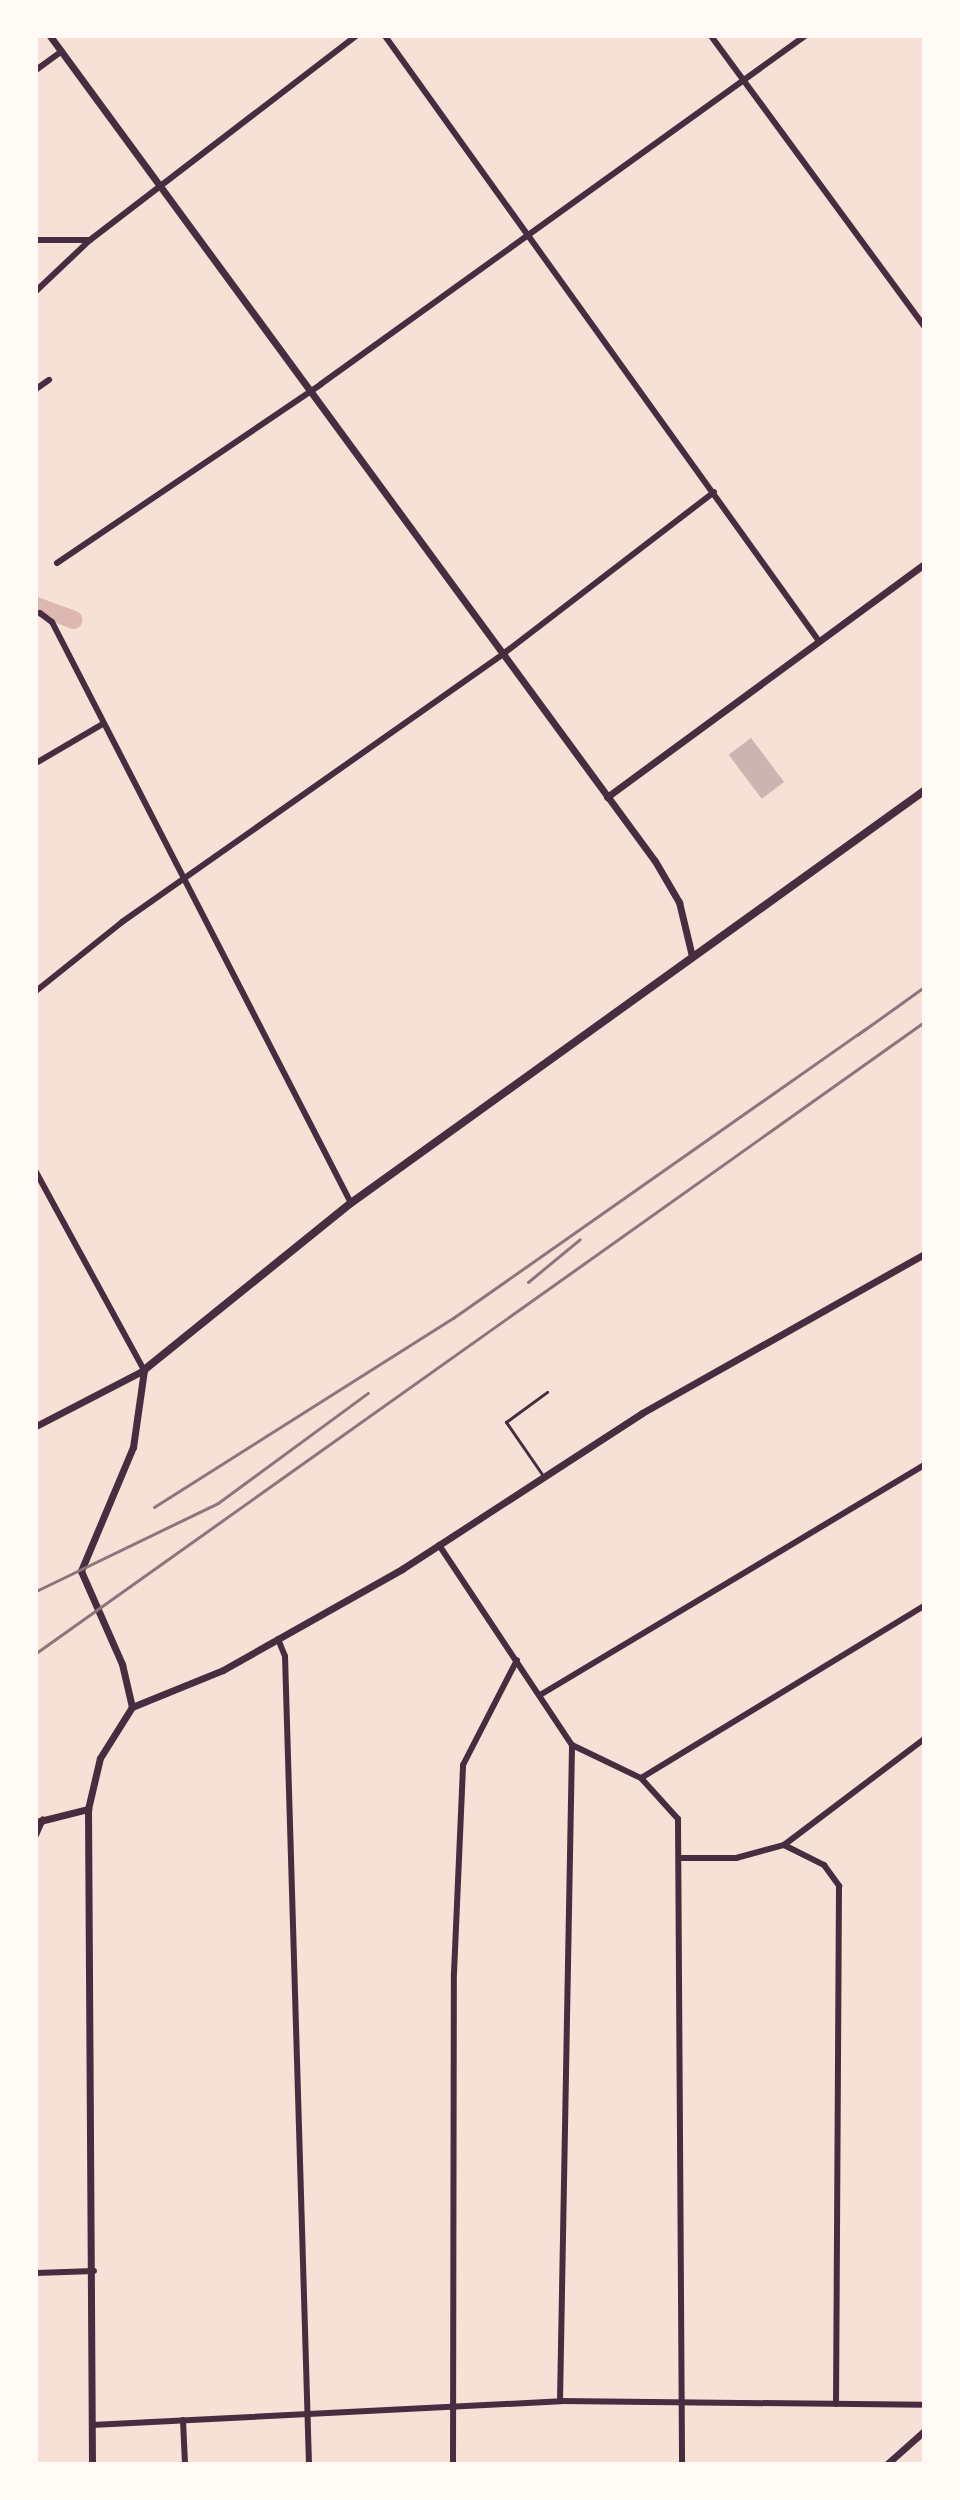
<!DOCTYPE html>
<html>
<head>
<meta charset="utf-8">
<style>
  body { margin:0 }
  #map { position:relative; width:960px; height:2500px; overflow:hidden; background:#f7e1d7; font-family:"Nunito Sans",sans-serif }
  div>[style] { position:absolute }
  .river>* { height:18px; margin:-9px; padding:0 9px; transform-origin:9px; border-radius:9px; background:#dcb8b0 }
  .building>* { inset:0; background:#ccb4b1; transform-origin:0 0 }
  .service>* { height:3px; margin:-1.5px; padding:0 1.5px; transform-origin:1.5px; border-radius:1.5px; background:#4a2c40 }
  .minor>* { height:6px; margin:-3px; padding:0 3px; transform-origin:3px; border-radius:3px; background:#4a2c40 }
  .tertiary>* { height:7px; margin:-3.5px; padding:0 3.5px; transform-origin:3.5px; border-radius:3.5px; background:#4a2c40 }
  .secondary>* { height:8px; margin:-4px; padding:0 4px; transform-origin:4px; border-radius:4px; background:#4a2c40 }
  .rail>* { height:3px; margin:-1.5px; padding:0 1.5px; transform-origin:1.5px; border-radius:1.5px; background:#8f747c }
  span { translate:-50% -50%; white-space:nowrap; text-align:center; line-height:1.15; -webkit-text-stroke:6px #fffaf5; paint-order:stroke }
  .frame { position:absolute; inset:0; border:38px solid #fffaf5; pointer-events:none }
</style>
</head>
<body>
<div id="map">
  <div class="river">
    <div style="left:36px;top:606px;width:40px;rotate:20.2deg"></div>
  </div>
  <div class="building">
    <div style="left:751px;top:738px;width:55px;height:28px;rotate:53deg"></div>
  </div>
  <div class="service">
    <div style="left:544px;top:1477px;width:67px;rotate:-124.6deg"></div>
    <div style="left:506px;top:1422px;width:51px;rotate:-36.2deg"></div>
  </div>
  <div class="minor">
    <div style="left:385px;top:36px;width:745px;rotate:54.35deg"></div>
    <div style="left:711px;top:36px;width:360px;rotate:53.7deg"></div>
    <div style="left:36px;top:70px;width:32px;rotate:-36deg"></div>
    <div style="left:36px;top:240px;width:54px"></div>
    <div style="left:36px;top:291px;width:74px;rotate:-43.4deg"></div>
    <div style="left:90px;top:240px;width:335px;rotate:-37.5deg"></div>
    <div style="left:36px;top:389px;width:16px;rotate:-35deg"></div>
    <div style="left:57px;top:563px;width:319px;rotate:-34.1deg"></div>
    <div style="left:321px;top:384px;width:596px;rotate:-35.72deg"></div>
    <div style="left:40px;top:613px;width:15px;rotate:37deg"></div>
    <div style="left:52px;top:622px;width:653px;rotate:62.77deg"></div>
    <div style="left:36px;top:763px;width:75px;rotate:-30.3deg"></div>
    <div style="left:36px;top:991px;width:110px;rotate:-38.7deg"></div>
    <div style="left:122px;top:922px;width:466px;rotate:-35.1deg"></div>
    <div style="left:503px;top:654px;width:266px;rotate:-37.5deg"></div>
    <div style="left:36px;top:1172px;width:226px;rotate:61.4deg"></div>
    <div style="left:439px;top:1545px;width:240px;rotate:56.4deg"></div>
    <div style="left:572px;top:1745px;width:76px;rotate:25.6deg"></div>
    <div style="left:641px;top:1778px;width:55px;rotate:47.9deg"></div>
    <div style="left:678px;top:1819px;width:645px;rotate:89.64deg"></div>
    <div style="left:278px;top:1639px;width:18px;rotate:68deg"></div>
    <div style="left:285px;top:1656px;width:808px;rotate:88.3deg"></div>
    <div style="left:540px;top:1695px;width:448px;rotate:-30.9deg"></div>
    <div style="left:641px;top:1778px;width:331px;rotate:-31.3deg"></div>
    <div style="left:36px;top:1835px;width:17px;rotate:-66deg"></div>
    <div style="left:784px;top:1845px;width:176px;rotate:-37.1deg"></div>
    <div style="left:682px;top:1858px;width:54px"></div>
    <div style="left:736px;top:1858px;width:50px;rotate:-15.2deg"></div>
    <div style="left:784px;top:1845px;width:45px;rotate:26.6deg"></div>
    <div style="left:824px;top:1865px;width:26px;rotate:54deg"></div>
    <div style="left:839px;top:1886px;width:518px;rotate:90.33deg"></div>
    <div style="left:36px;top:2273px;width:58px;rotate:-2deg"></div>
    <div style="left:560px;top:2401px;width:656px;rotate:-88.95deg"></div>
    <div style="left:183px;top:2420px;width:44px;rotate:87.4deg"></div>
    <div style="left:92px;top:2425px;width:469px;rotate:-2.9deg"></div>
    <div style="left:560px;top:2401px;width:364px;rotate:0.6deg"></div>
    <div style="left:453px;top:2464px;width:491px;rotate:-89.9deg"></div>
    <div style="left:454px;top:1973px;width:208px;rotate:-87.5deg"></div>
    <div style="left:463px;top:1765px;width:118px;rotate:-62.8deg"></div>
  </div>
  <div class="tertiary">
    <div style="left:50px;top:36px;width:1023px;rotate:53.75deg"></div>
    <div style="left:655px;top:861px;width:48px;rotate:59.7deg"></div>
    <div style="left:679px;top:902px;width:56px;rotate:76.5deg"></div>
    <div style="left:607px;top:797px;width:393px;rotate:-36.3deg"></div>
    <div style="left:36px;top:1426px;width:122px;rotate:-27.4deg"></div>
    <div style="left:144px;top:1370px;width:78px;rotate:98.1deg"></div>
    <div style="left:133px;top:1447px;width:134px;rotate:112.8deg"></div>
    <div style="left:81px;top:1571px;width:102px;rotate:66.2deg"></div>
    <div style="left:122px;top:1664px;width:44px;rotate:76.9deg"></div>
    <div style="left:132px;top:1707px;width:98px;rotate:-22.1deg"></div>
    <div style="left:223px;top:1670px;width:206px;rotate:-29.4deg"></div>
    <div style="left:402px;top:1569px;width:286px;rotate:-33deg"></div>
    <div style="left:642px;top:1413px;width:324px;rotate:-29.4deg"></div>
    <div style="left:36px;top:1822px;width:54px;rotate:-14deg"></div>
    <div style="left:92px;top:2464px;width:655px;rotate:-90.35deg"></div>
    <div style="left:88px;top:1809px;width:52px;rotate:-76.8deg"></div>
    <div style="left:100px;top:1758px;width:60px;rotate:-57.9deg"></div>
    <div style="left:887px;top:2464px;width:50px;rotate:-41.7deg"></div>
  </div>
  <div class="secondary">
    <div style="left:144px;top:1370px;width:266px;rotate:-38.9deg"></div>
    <div style="left:351px;top:1203px;width:706px;rotate:-35.72deg"></div>
  </div>
  <div class="rail">
    <div style="left:857px;top:1035px;width:82px;rotate:-35.6deg"></div>
    <div style="left:528px;top:1282px;width:67px;rotate:-39.6deg"></div>
    <div style="left:154px;top:1507px;width:354px;rotate:-32.3deg"></div>
    <div style="left:453px;top:1318px;width:503px;rotate:-35.05deg"></div>
    <div style="left:36px;top:1591px;width:202px;rotate:-25.8deg"></div>
    <div style="left:218px;top:1503px;width:186px;rotate:-36.3deg"></div>
    <div style="left:36px;top:1653px;width:1089px;rotate:-35.4deg"></div>
  </div>
  <div class="frame"></div>
</div>
</body>
</html>
